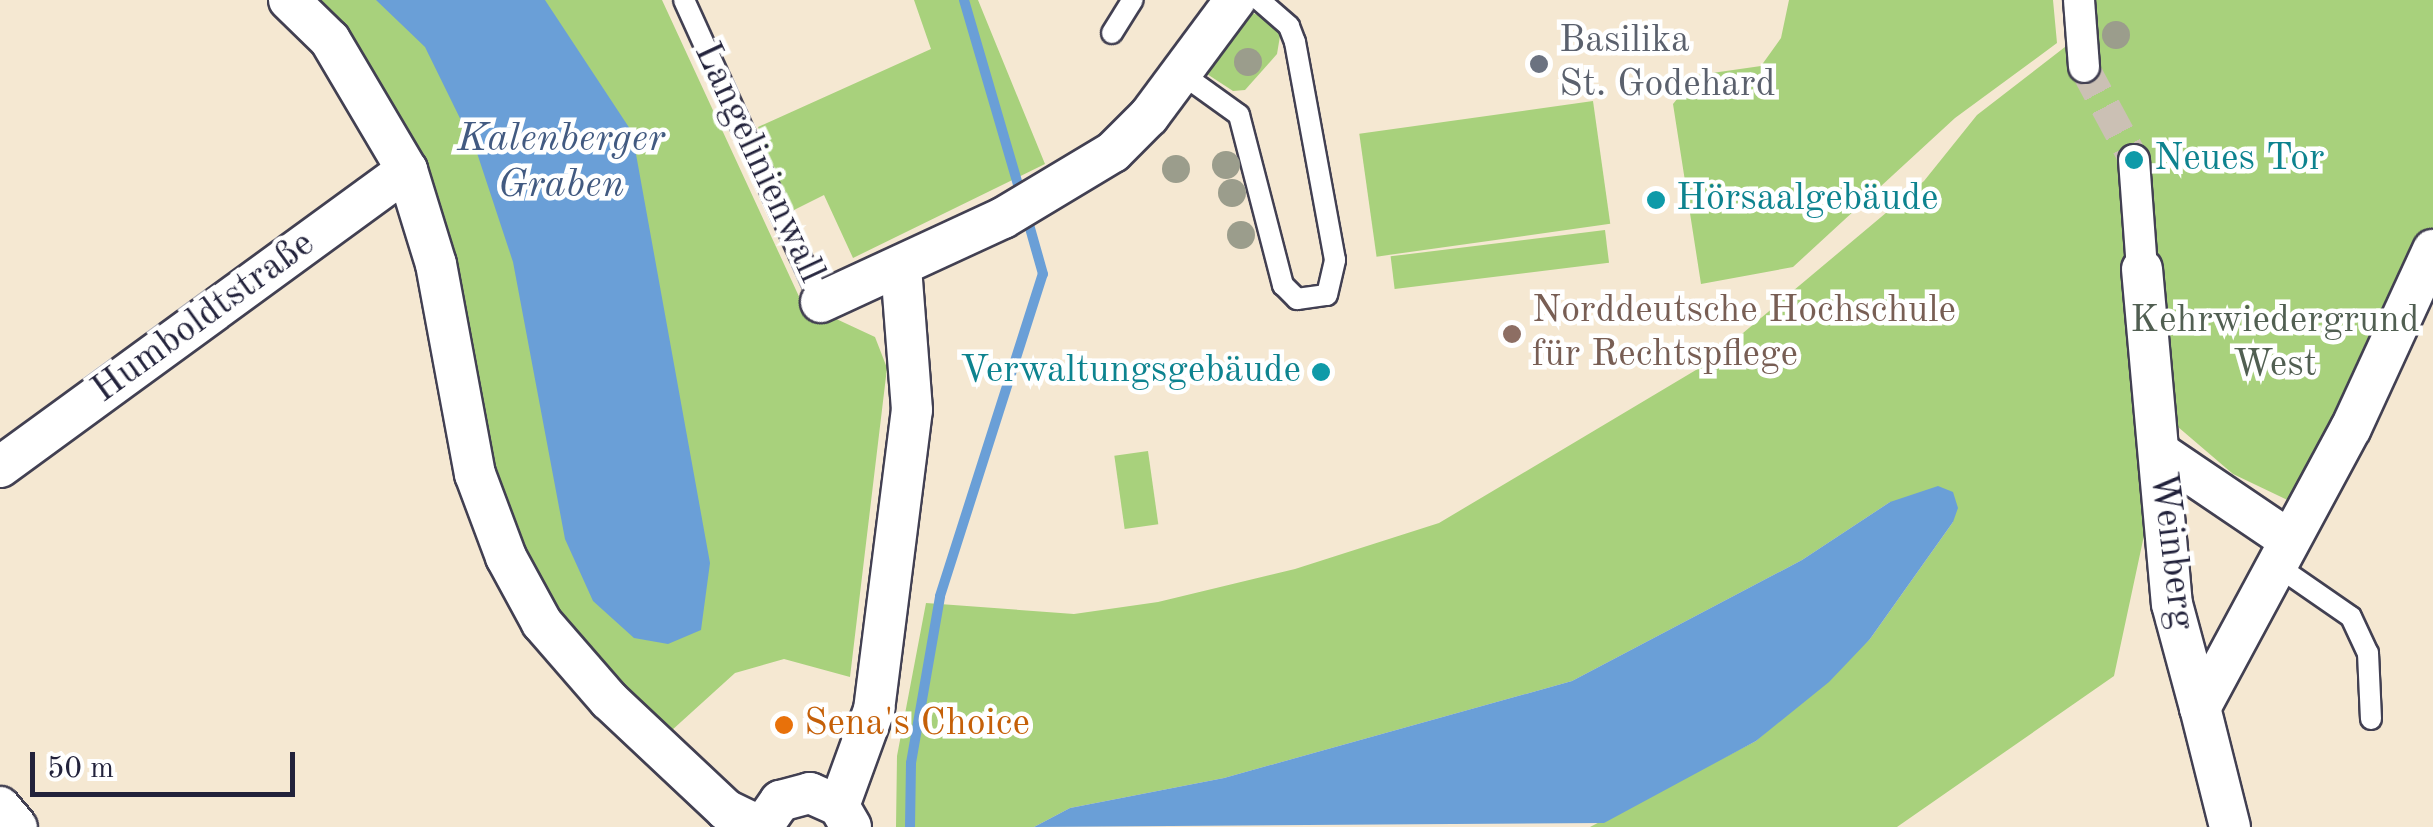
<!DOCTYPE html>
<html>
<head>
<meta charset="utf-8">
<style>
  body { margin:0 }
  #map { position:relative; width:2433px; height:827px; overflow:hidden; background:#f5e8d2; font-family:"Old Standard TT",serif }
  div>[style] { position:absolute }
  .green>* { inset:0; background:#a8d17c; transform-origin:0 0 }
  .water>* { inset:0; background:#6a9fd7 }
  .stream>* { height:10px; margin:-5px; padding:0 5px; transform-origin:5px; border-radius:5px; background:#6a9fd7 }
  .pedestrian-tunnel>* { height:30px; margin-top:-15px; transform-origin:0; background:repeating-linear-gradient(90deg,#cbc0b4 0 30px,transparent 0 45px) }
  .roads { filter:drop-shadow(2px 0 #424052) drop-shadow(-2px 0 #424052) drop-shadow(0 2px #424052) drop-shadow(0 -2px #424052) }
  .service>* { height:20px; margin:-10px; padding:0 10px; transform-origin:10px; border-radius:10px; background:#fff }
  .pedestrian>* { height:30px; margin:-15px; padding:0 15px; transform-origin:15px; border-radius:15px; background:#fff }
  .minor>* { height:40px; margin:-20px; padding:0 20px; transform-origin:20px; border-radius:20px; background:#fff }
  .trees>* { width:28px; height:28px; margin:-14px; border-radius:50%; background:#9b9d8c }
  .dots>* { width:28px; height:28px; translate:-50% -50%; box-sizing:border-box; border:5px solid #fff; border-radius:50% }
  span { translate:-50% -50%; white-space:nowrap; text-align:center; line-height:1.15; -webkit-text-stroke:9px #fff; paint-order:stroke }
  .worship-label { font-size:38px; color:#5b616d }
  .left { translate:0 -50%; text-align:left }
  .culture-label { font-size:38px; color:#0d838f }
  .right { translate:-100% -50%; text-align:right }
  .street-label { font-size:38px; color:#22223b }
  .education-label { font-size:38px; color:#785e54 }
  .park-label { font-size:38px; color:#515f52 }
  .food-label { font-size:38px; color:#c56008 }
  .water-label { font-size:40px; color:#425a81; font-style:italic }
  .scale { position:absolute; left:30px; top:752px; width:265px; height:45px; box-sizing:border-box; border:5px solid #22223b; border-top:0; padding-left:12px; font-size:30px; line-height:35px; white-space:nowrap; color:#22223b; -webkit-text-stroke:8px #fff; paint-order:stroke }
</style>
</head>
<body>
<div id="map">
  <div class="green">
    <div style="clip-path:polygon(296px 0,662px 0,802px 303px,875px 337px,887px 368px,850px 677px,784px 659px,735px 673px,671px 731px,566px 624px,488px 484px,439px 262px)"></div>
    <div style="clip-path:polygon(914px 0,978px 0,1045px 164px,853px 258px,824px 195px,790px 212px,758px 127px,931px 49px)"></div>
    <div style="clip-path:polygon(1789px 0,2053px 0,2057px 43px,1955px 118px,1793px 267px,1701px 284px,1673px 104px,1682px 93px,1670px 79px,1761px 66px,1781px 38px)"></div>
    <div style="clip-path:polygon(2081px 0,2433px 0,2433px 250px,2298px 505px,2233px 474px,2150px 403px,2152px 498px,2114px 676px,1897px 827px,1590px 827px,1756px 741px,1870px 639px,1953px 522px,1890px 502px,1802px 560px,1572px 681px,1224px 778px,1070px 808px,1034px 827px,896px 827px,897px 756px,926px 603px,1074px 614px,1158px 602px,1295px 569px,1439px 523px,1706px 364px,1924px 181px,1977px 115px,2074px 40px)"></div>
    <div style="clip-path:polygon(1247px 11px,1271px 20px,1280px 36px,1277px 54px,1245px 90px,1233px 91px,1207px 74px,1205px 65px)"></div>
    <div style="left:1593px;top:101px;width:124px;height:236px;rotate:82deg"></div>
    <div style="left:1605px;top:230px;width:33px;height:216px;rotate:83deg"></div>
    <div style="left:1148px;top:451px;width:74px;height:34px;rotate:82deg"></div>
  </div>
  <div class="water">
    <div style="clip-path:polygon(376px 0,545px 0,632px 132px,710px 563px,701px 630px,668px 644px,634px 638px,593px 601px,565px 539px,513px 262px,477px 153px,425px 47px)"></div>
    <div style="clip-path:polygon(1938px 486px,1953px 492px,1958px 508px,1953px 522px,1870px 639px,1829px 682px,1756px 741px,1604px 823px,1034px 827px,1070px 808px,1224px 778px,1572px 681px,1802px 560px,1890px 502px)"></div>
  </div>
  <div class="stream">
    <div style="left:964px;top:0;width:206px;rotate:73.7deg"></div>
    <div style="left:910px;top:827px;width:64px;rotate:-89.1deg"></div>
    <div style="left:911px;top:763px;width:169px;rotate:-80.1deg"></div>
    <div style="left:940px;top:596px;width:338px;rotate:-72.3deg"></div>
    <div style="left:1043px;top:274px;width:62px;rotate:-105.8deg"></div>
  </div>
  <div class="pedestrian-tunnel">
    <div style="left:2084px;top:67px;width:106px;rotate:61.7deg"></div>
  </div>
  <div class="roads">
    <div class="service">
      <div style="left:684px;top:0;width:332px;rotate:65.6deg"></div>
      <div style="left:1112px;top:33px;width:39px;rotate:-58deg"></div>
      <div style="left:1182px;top:74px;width:70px;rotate:35.7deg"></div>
      <div style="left:1239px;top:115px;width:176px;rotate:75.5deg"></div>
      <div style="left:1283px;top:285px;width:20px;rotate:45deg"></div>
      <div style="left:1297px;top:299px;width:30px;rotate:-8deg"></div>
      <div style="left:1327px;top:295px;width:36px;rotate:-77deg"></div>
      <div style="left:1335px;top:260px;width:222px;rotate:-100.4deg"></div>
      <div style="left:1295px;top:42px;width:17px;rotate:-111deg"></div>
      <div style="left:1289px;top:26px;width:40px;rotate:-139deg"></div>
      <div style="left:2276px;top:565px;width:91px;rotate:34.7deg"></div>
      <div style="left:2351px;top:617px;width:40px;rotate:65deg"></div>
      <div style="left:2368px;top:653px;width:66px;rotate:87.4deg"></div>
    </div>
    <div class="pedestrian">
      <div style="left:2079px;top:0;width:67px;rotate:85.7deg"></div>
      <div style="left:2134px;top:160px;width:109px;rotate:85.8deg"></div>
    </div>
    <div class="minor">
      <div style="left:289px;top:0;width:57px;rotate:44.3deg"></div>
      <div style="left:330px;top:40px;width:151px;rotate:59.4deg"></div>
      <div style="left:407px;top:170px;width:98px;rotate:72.9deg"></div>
      <div style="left:436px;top:264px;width:214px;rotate:79.5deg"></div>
      <div style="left:475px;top:474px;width:89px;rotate:69.5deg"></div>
      <div style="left:506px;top:557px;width:75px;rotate:61.4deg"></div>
      <div style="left:542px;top:623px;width:102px;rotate:49deg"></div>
      <div style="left:609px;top:700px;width:161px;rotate:43.2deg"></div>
      <div style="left:726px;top:810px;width:39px;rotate:26deg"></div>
      <div style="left:2142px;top:269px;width:336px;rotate:84.9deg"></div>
      <div style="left:2172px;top:604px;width:108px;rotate:74.9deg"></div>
      <div style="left:821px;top:302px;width:200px;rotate:-24.8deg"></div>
      <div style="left:1003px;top:218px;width:128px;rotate:-31deg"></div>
      <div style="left:1113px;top:152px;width:51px;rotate:-45deg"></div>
      <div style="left:1149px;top:116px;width:144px;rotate:-53.4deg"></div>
      <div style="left:2159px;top:452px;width:157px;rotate:34.1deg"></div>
      <div style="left:0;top:467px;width:504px;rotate:-36.12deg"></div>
      <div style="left:839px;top:806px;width:102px;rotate:-70deg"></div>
      <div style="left:874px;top:710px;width:302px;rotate:-82.8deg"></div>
      <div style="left:912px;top:410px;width:142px;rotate:-94.4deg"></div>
      <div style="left:0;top:807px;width:26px;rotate:50deg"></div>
      <div style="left:762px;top:827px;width:32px;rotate:-55deg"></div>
      <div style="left:780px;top:801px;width:31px;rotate:-15deg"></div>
      <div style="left:810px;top:793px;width:32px;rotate:24deg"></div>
      <div style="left:839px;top:806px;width:24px;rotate:60deg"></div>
      <div style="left:2230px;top:827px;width:123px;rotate:-104.1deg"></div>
      <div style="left:2200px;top:708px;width:318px;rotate:-61.7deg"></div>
      <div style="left:2351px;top:428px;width:196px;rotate:-65.3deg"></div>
    </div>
  </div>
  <div class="trees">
    <div style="left:2116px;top:35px"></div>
    <div style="left:1248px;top:62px"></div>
    <div style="left:1226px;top:165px"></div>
    <div style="left:1176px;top:169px"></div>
    <div style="left:1232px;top:193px"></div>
    <div style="left:1241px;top:235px"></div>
  </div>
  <div class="dots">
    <div style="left:1539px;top:64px;background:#6b7280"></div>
    <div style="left:2134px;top:160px;background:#0f9aa8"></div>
    <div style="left:1656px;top:200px;background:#0f9aa8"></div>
    <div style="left:1512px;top:334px;background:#8d6e63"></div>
    <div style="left:1321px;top:372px;background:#0f9aa8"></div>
    <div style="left:784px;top:725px;background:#e8710a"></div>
  </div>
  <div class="worship-label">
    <span class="left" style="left:1559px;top:64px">Basilika<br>St. Godehard</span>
  </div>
  <div class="culture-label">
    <span class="left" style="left:2154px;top:160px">Neues Tor</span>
    <span class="left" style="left:1676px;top:200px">Hörsaalgebäude</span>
    <span class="right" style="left:1301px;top:372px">Verwaltungsgebäude</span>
  </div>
  <div class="street-label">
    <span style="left:758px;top:163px;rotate:65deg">Langelinienwall</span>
    <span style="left:204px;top:318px;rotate:-36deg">Humboldtstraße</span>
    <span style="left:2171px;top:551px;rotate:83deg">Weinberg</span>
  </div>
  <div class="education-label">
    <span class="left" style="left:1532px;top:334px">Norddeutsche Hochschule<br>für Rechtspflege</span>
  </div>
  <div class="park-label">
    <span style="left:2275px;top:344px">Kehrwiedergrund<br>West</span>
  </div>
  <div class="food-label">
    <span class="left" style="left:804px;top:725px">Sena's Choice</span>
  </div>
  <div class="water-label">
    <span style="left:561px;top:163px">Kalenberger<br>Graben</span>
  </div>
  <div class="scale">50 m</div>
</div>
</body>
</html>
